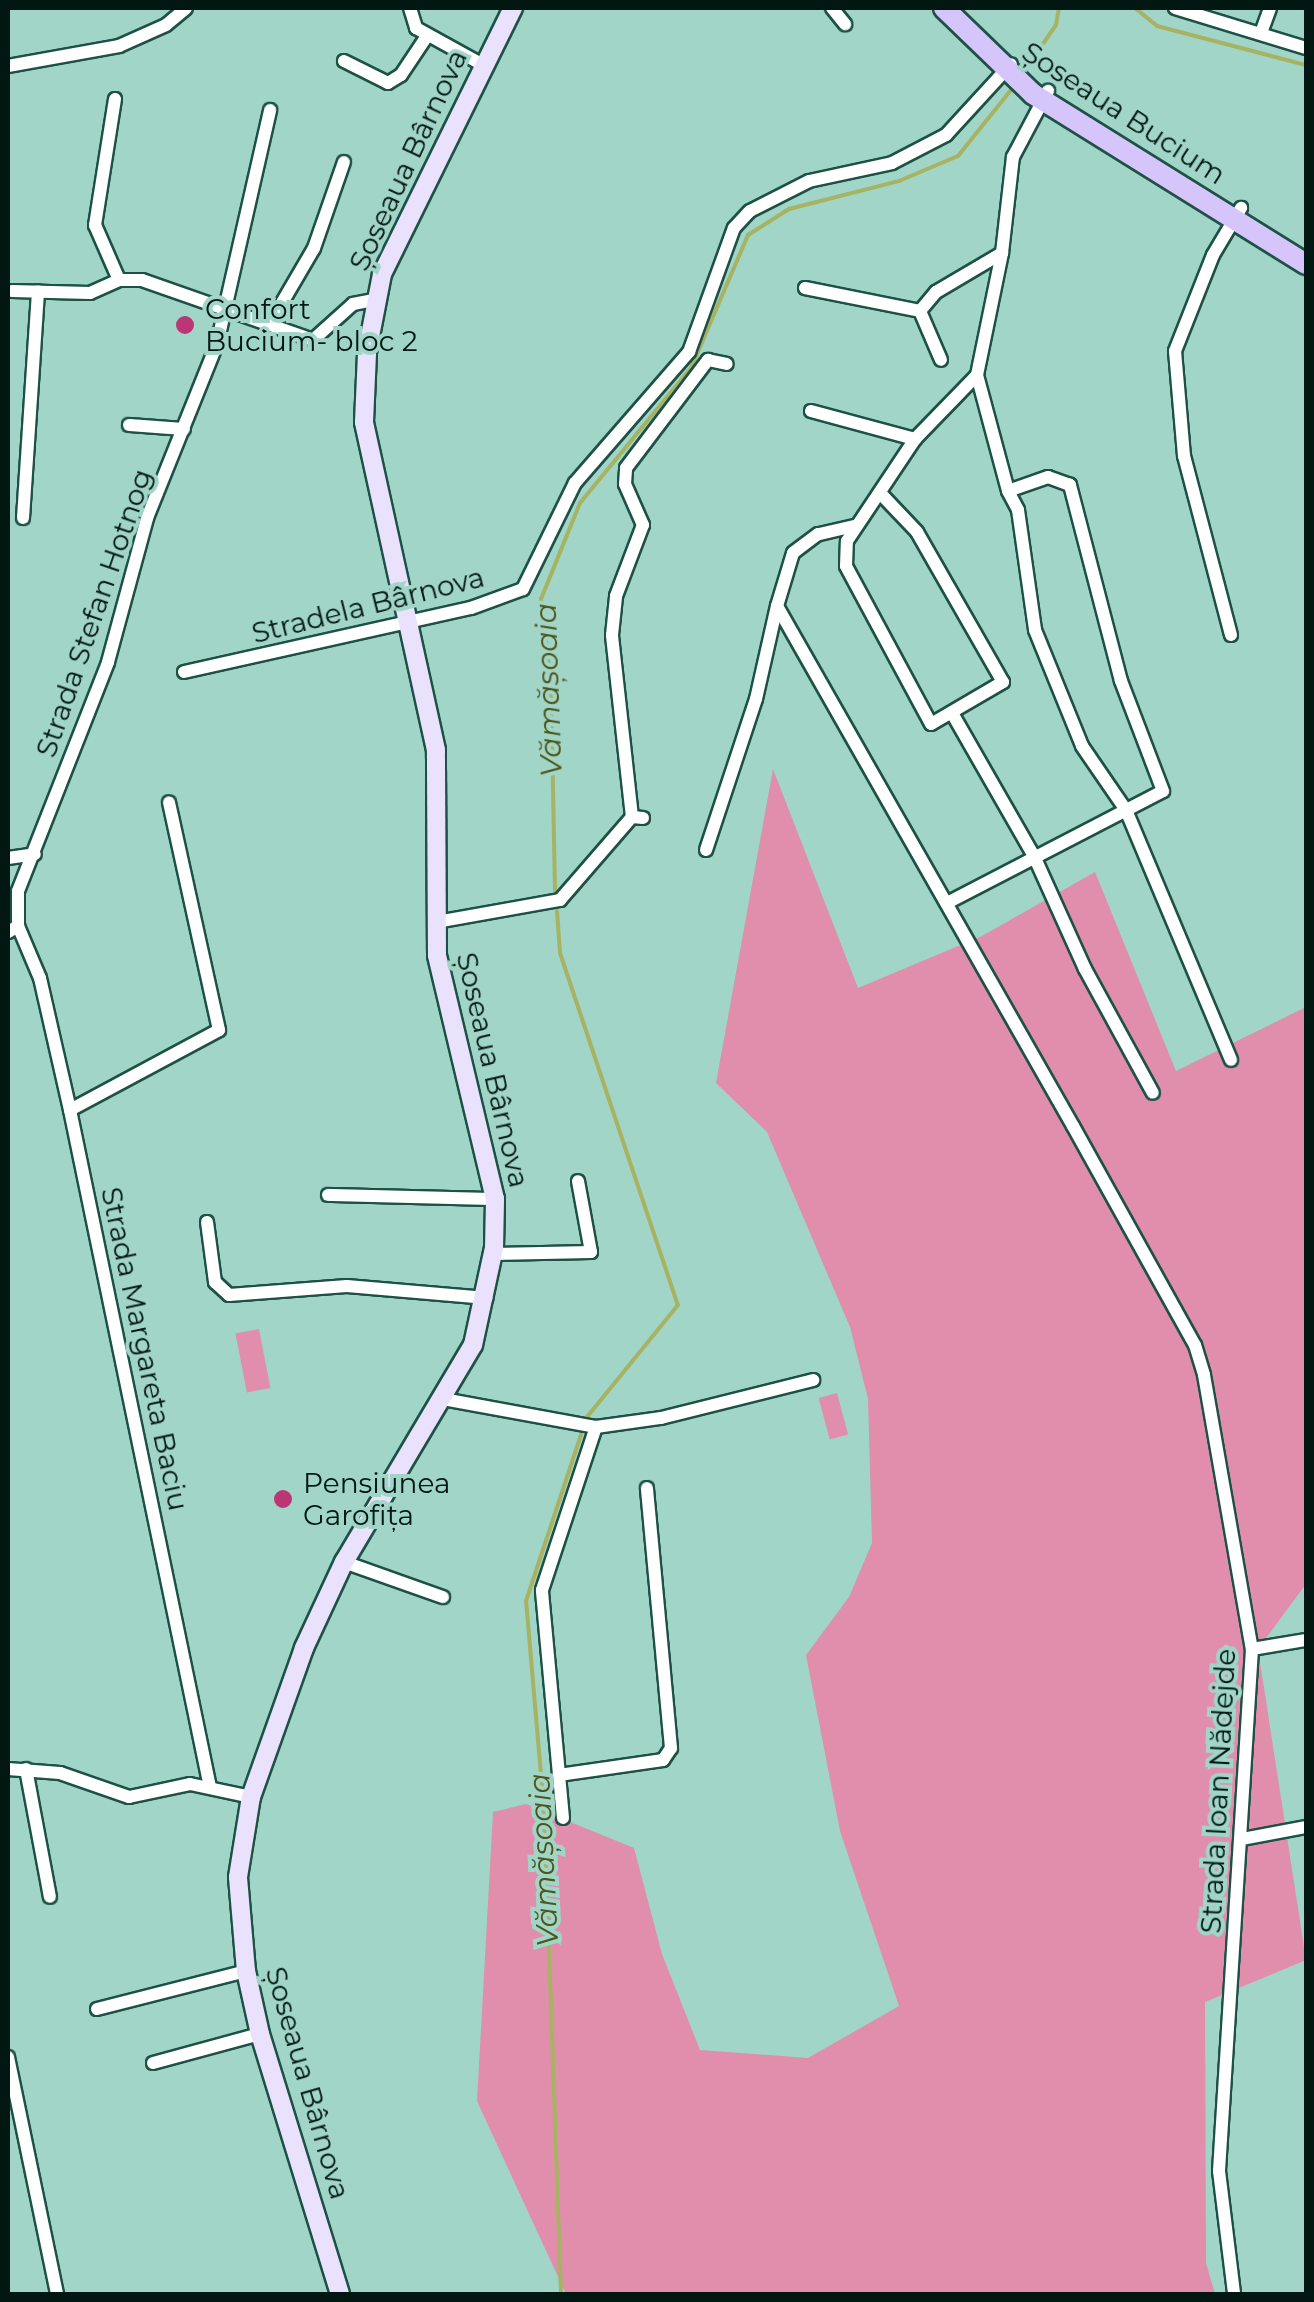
<!DOCTYPE html>
<html>
<head>
<meta charset="utf-8">
<style>
  body { margin:0 }
  #map { position:relative; width:1314px; height:2302px; overflow:hidden; background:#a0d5c7; font-family:Montserrat,sans-serif }
  div>[style] { position:absolute }
  .green>* { inset:0; background:#e08eac; transform-origin:0 0 }
  .stream>* { height:4px; margin:-2px; padding:0 2px; transform-origin:2px; border-radius:2px; background:#a7b363 }
  .roads { filter:drop-shadow(2px 0 #1e5146) drop-shadow(-2px 0 #1e5146) drop-shadow(0 2px #1e5146) drop-shadow(0 -2px #1e5146) }
  .minor>* { height:12px; margin:-6px; padding:0 6px; transform-origin:6px; border-radius:6px; background:#fff }
  .secondary>* { height:18px; margin:-9px; padding:0 9px; transform-origin:9px; border-radius:9px; background:#eae2fd }
  .primary>* { height:20px; margin:-10px; padding:0 10px; transform-origin:10px; border-radius:10px; background:#d5c5fb }
  .dots>* { width:28px; height:28px; translate:-50% -50%; box-sizing:border-box; border:5px solid #a0d5c7; border-radius:50% }
  span { translate:-50% -50%; white-space:nowrap; text-align:center; line-height:1.15; -webkit-text-stroke:8px #a0d5c7; paint-order:stroke }
  .street-label { font-size:28px; color:#031712 }
  .poi-label { font-size:28px; color:#031712 }
  .left { translate:0 -50%; text-align:left }
  .water-label { font-size:30px; color:#4e561b; font-style:italic }
  .frame { position:absolute; inset:0; border:10px solid #031712; pointer-events:none }
</style>
</head>
<body>
<div id="map">
  <div class="green">
    <div style="clip-path:polygon(773px 769px,858px 988px,982px 936px,1095px 872px,1176px 1071px,1306px 1007px,1306px 1584px,1258px 1649px,1306px 1960px,1205px 2002px,1206px 2263px,1215px 2294px,566px 2294px,477px 2101px,493px 1812px,526px 1804px,634px 1848px,662px 1954px,700px 2050px,808px 2058px,899px 2006px,840px 1831px,806px 1655px,849px 1597px,872px 1543px,868px 1399px,850px 1327px,767px 1132px,716px 1083px)"></div>
    <div style="left:259px;top:1329px;width:60px;height:24px;rotate:79deg"></div>
    <div style="left:837px;top:1393px;width:43px;height:19px;rotate:75deg"></div>
  </div>
  <div class="stream">
    <div style="left:1135px;top:8px;width:28px;rotate:39deg"></div>
    <div style="left:1157px;top:26px;width:154px;rotate:14.7deg"></div>
    <div style="left:1023px;top:73px;width:58px;rotate:-55.5deg"></div>
    <div style="left:1056px;top:25px;width:17px;rotate:-80deg"></div>
    <div style="left:555px;top:891px;width:208px;rotate:-91.1deg"></div>
    <div style="left:551px;top:683px;width:85px;rotate:-96.8deg"></div>
    <div style="left:541px;top:599px;width:104px;rotate:-67.9deg"></div>
    <div style="left:580px;top:503px;width:175px;rotate:-50.6deg"></div>
    <div style="left:691px;top:368px;width:145px;rotate:-66.8deg"></div>
    <div style="left:748px;top:235px;width:49px;rotate:-32.4deg"></div>
    <div style="left:789px;top:209px;width:114px;rotate:-14.3deg"></div>
    <div style="left:899px;top:181px;width:64px;rotate:-23deg"></div>
    <div style="left:958px;top:156px;width:91px;rotate:-51.2deg"></div>
    <div style="left:557px;top:911px;width:42px;rotate:85.9deg"></div>
    <div style="left:560px;top:953px;width:371px;rotate:71.5deg"></div>
    <div style="left:678px;top:1305px;width:144px;rotate:129.1deg"></div>
    <div style="left:561px;top:2294px;width:484px;rotate:-92deg"></div>
    <div style="left:544px;top:1810px;width:210px;rotate:-94.9deg"></div>
    <div style="left:526px;top:1601px;width:175px;rotate:-71.7deg"></div>
  </div>
  <div class="roads">
    <div class="minor">
      <div style="left:410px;top:8px;width:21px;rotate:73deg"></div>
      <div style="left:416px;top:28px;width:77px;rotate:28.9deg"></div>
      <div style="left:832px;top:8px;width:21px;rotate:51deg"></div>
      <div style="left:1175px;top:8px;width:137px;rotate:17deg"></div>
      <div style="left:1261px;top:33px;width:27px;rotate:-70deg"></div>
      <div style="left:344px;top:61px;width:49px;rotate:26.6deg"></div>
      <div style="left:388px;top:83px;width:15px;rotate:-32deg"></div>
      <div style="left:401px;top:75px;width:47px;rotate:-56.3deg"></div>
      <div style="left:8px;top:66px;width:113px;rotate:-10.2deg"></div>
      <div style="left:119px;top:46px;width:51px;rotate:-24.1deg"></div>
      <div style="left:166px;top:25px;width:26px;rotate:-40deg"></div>
      <div style="left:115px;top:99px;width:128px;rotate:99deg"></div>
      <div style="left:95px;top:225px;width:60px;rotate:66.4deg"></div>
      <div style="left:805px;top:288px;width:117px;rotate:11.3deg"></div>
      <div style="left:920px;top:311px;width:25px;rotate:-50deg"></div>
      <div style="left:936px;top:292px;width:77px;rotate:-30.6deg"></div>
      <div style="left:12px;top:291px;width:78px;rotate:1.5deg"></div>
      <div style="left:90px;top:293px;width:32px;rotate:-24deg"></div>
      <div style="left:119px;top:280px;width:23px"></div>
      <div style="left:142px;top:280px;width:181px;rotate:19.3deg"></div>
      <div style="left:313px;top:340px;width:54px;rotate:-42deg"></div>
      <div style="left:353px;top:304px;width:21px;rotate:-11deg"></div>
      <div style="left:920px;top:311px;width:53px;rotate:66.8deg"></div>
      <div style="left:269px;top:325px;width:89px;rotate:-59.7deg"></div>
      <div style="left:314px;top:248px;width:91px;rotate:-70.8deg"></div>
      <div style="left:977px;top:375px;width:120px;rotate:75deg"></div>
      <div style="left:1008px;top:491px;width:21px;rotate:62deg"></div>
      <div style="left:1018px;top:510px;width:121px;rotate:81.9deg"></div>
      <div style="left:1035px;top:630px;width:125px;rotate:67.9deg"></div>
      <div style="left:1082px;top:746px;width:78px;rotate:55.5deg"></div>
      <div style="left:1126px;top:810px;width:271px;rotate:67.2deg"></div>
      <div style="left:811px;top:411px;width:108px;rotate:15.1deg"></div>
      <div style="left:129px;top:425px;width:55px;rotate:4.2deg"></div>
      <div style="left:881px;top:494px;width:52px;rotate:46.5deg"></div>
      <div style="left:917px;top:532px;width:173px;rotate:60.2deg"></div>
      <div style="left:1003px;top:682px;width:83px;rotate:149.7deg"></div>
      <div style="left:931px;top:724px;width:179px;rotate:-118.3deg"></div>
      <div style="left:846px;top:566px;width:25px;rotate:-88deg"></div>
      <div style="left:847px;top:541px;width:123px;rotate:-56.3deg"></div>
      <div style="left:915px;top:439px;width:89px;rotate:-45.9deg"></div>
      <div style="left:977px;top:375px;width:125px;rotate:-78.4deg"></div>
      <div style="left:1002px;top:253px;width:97px;rotate:-83.5deg"></div>
      <div style="left:1013px;top:157px;width:75px;rotate:-62.1deg"></div>
      <div style="left:23px;top:518px;width:227px;rotate:-86.2deg"></div>
      <div style="left:854px;top:526px;width:37px;rotate:167deg"></div>
      <div style="left:818px;top:534px;width:31px;rotate:143deg"></div>
      <div style="left:793px;top:553px;width:55px;rotate:106.8deg"></div>
      <div style="left:777px;top:606px;width:598px;rotate:60.35deg"></div>
      <div style="left:1073px;top:1126px;width:251px;rotate:60.9deg"></div>
      <div style="left:1195px;top:1345px;width:31px;rotate:73deg"></div>
      <div style="left:1204px;top:1375px;width:278px;rotate:80.1deg"></div>
      <div style="left:1252px;top:1649px;width:523px;rotate:93.62deg"></div>
      <div style="left:1219px;top:2171px;width:124px;rotate:83deg"></div>
      <div style="left:1231px;top:635px;width:185px;rotate:-104.7deg"></div>
      <div style="left:1184px;top:456px;width:105px;rotate:-94.9deg"></div>
      <div style="left:1175px;top:351px;width:103px;rotate:-68.4deg"></div>
      <div style="left:1213px;top:255px;width:55px;rotate:-59.2deg"></div>
      <div style="left:184px;top:672px;width:294px;rotate:-12.6deg"></div>
      <div style="left:471px;top:608px;width:55px;rotate:-20.1deg"></div>
      <div style="left:523px;top:589px;width:118px;rotate:-63.9deg"></div>
      <div style="left:575px;top:483px;width:174px;rotate:-49deg"></div>
      <div style="left:689px;top:352px;width:132px;rotate:-70.1deg"></div>
      <div style="left:734px;top:228px;width:23px;rotate:-47deg"></div>
      <div style="left:750px;top:211px;width:66px;rotate:-27deg"></div>
      <div style="left:809px;top:181px;width:85px;rotate:-12.2deg"></div>
      <div style="left:892px;top:163px;width:61px;rotate:-27.4deg"></div>
      <div style="left:946px;top:135px;width:96px;rotate:-47.5deg"></div>
      <div style="left:952px;top:713px;width:165px;rotate:60.2deg"></div>
      <div style="left:1034px;top:856px;width:124px;rotate:65.7deg"></div>
      <div style="left:1085px;top:969px;width:141px;rotate:61.3deg"></div>
      <div style="left:632px;top:817px;width:183px;rotate:-96.3deg"></div>
      <div style="left:612px;top:635px;width:39px;rotate:-84deg"></div>
      <div style="left:616px;top:596px;width:76px;rotate:-69.2deg"></div>
      <div style="left:643px;top:525px;width:45px;rotate:-113.7deg"></div>
      <div style="left:625px;top:484px;width:16px;rotate:-86deg"></div>
      <div style="left:626px;top:468px;width:136px;rotate:-52.8deg"></div>
      <div style="left:708px;top:360px;width:19px;rotate:12deg"></div>
      <div style="left:706px;top:850px;width:159px;rotate:-71.7deg"></div>
      <div style="left:756px;top:699px;width:95px;rotate:-77.3deg"></div>
      <div style="left:8px;top:858px;width:27px;rotate:-8deg"></div>
      <div style="left:947px;top:903px;width:243px;rotate:-27.4deg"></div>
      <div style="left:1163px;top:791px;width:118px;rotate:-110.9deg"></div>
      <div style="left:1121px;top:681px;width:203px;rotate:-104.6deg"></div>
      <div style="left:1070px;top:485px;width:23px;rotate:-160deg"></div>
      <div style="left:1048px;top:477px;width:42px;rotate:160.7deg"></div>
      <div style="left:436px;top:922px;width:126px;rotate:-10.1deg"></div>
      <div style="left:560px;top:900px;width:110px;rotate:-49.1deg"></div>
      <div style="left:632px;top:817px;width:11px;rotate:5deg"></div>
      <div style="left:18px;top:926px;width:56px;rotate:67.1deg"></div>
      <div style="left:40px;top:978px;width:135px;rotate:77.2deg"></div>
      <div style="left:70px;top:1110px;width:691px;rotate:78.32deg"></div>
      <div style="left:8px;top:932px;width:12px;rotate:-31deg"></div>
      <div style="left:18px;top:926px;width:35px;rotate:-90deg"></div>
      <div style="left:18px;top:891px;width:246px;rotate:-68.5deg"></div>
      <div style="left:108px;top:662px;width:149px;rotate:-74.8deg"></div>
      <div style="left:147px;top:518px;width:188px;rotate:-68.1deg"></div>
      <div style="left:217px;top:344px;width:240px;rotate:-77.2deg"></div>
      <div style="left:70px;top:1110px;width:169px;rotate:-28.2deg"></div>
      <div style="left:219px;top:1030px;width:233px;rotate:-102.4deg"></div>
      <div style="left:328px;top:1195px;width:167px;rotate:1.4deg"></div>
      <div style="left:207px;top:1222px;width:61px;rotate:82.4deg"></div>
      <div style="left:215px;top:1282px;width:19px;rotate:43deg"></div>
      <div style="left:229px;top:1295px;width:118px;rotate:-4.4deg"></div>
      <div style="left:347px;top:1286px;width:140px;rotate:4.9deg"></div>
      <div style="left:493px;top:1254px;width:98px;rotate:-1.2deg"></div>
      <div style="left:591px;top:1252px;width:72px;rotate:-100.4deg"></div>
      <div style="left:443px;top:1399px;width:156px;rotate:10.4deg"></div>
      <div style="left:596px;top:1427px;width:66px;rotate:-7.9deg"></div>
      <div style="left:661px;top:1418px;width:157px;rotate:-14deg"></div>
      <div style="left:344px;top:1562px;width:105px;rotate:19.5deg"></div>
      <div style="left:1252px;top:1649px;width:55px;rotate:-9.5deg"></div>
      <div style="left:8px;top:1769px;width:52px;rotate:4.4deg"></div>
      <div style="left:60px;top:1773px;width:73px;rotate:19.2deg"></div>
      <div style="left:129px;top:1797px;width:62px;rotate:-12deg"></div>
      <div style="left:190px;top:1784px;width:62px;rotate:12deg"></div>
      <div style="left:26px;top:1769px;width:130px;rotate:79.4deg"></div>
      <div style="left:559px;top:1775px;width:105px;rotate:-8.2deg"></div>
      <div style="left:663px;top:1760px;width:14px;rotate:-56deg"></div>
      <div style="left:671px;top:1748px;width:261px;rotate:-95.3deg"></div>
      <div style="left:563px;top:1818px;width:229px;rotate:-95.3deg"></div>
      <div style="left:542px;top:1590px;width:172px;rotate:-71.7deg"></div>
      <div style="left:1242px;top:1839px;width:65px;rotate:-10.6deg"></div>
      <div style="left:97px;top:2009px;width:154px;rotate:-14.3deg"></div>
      <div style="left:8px;top:2057px;width:242px;rotate:78.3deg"></div>
      <div style="left:153px;top:2063px;width:111px;rotate:-15.2deg"></div>
    </div>
    <div class="secondary">
      <div style="left:340px;top:2294px;width:272px;rotate:-107.1deg"></div>
      <div style="left:260px;top:2034px;width:65px;rotate:-102.5deg"></div>
      <div style="left:246px;top:1971px;width:94px;rotate:-94.9deg"></div>
      <div style="left:238px;top:1877px;width:81px;rotate:-80.8deg"></div>
      <div style="left:251px;top:1797px;width:158px;rotate:-70.4deg"></div>
      <div style="left:304px;top:1648px;width:95px;rotate:-65.1deg"></div>
      <div style="left:344px;top:1562px;width:252px;rotate:-59.3deg"></div>
      <div style="left:473px;top:1345px;width:99px;rotate:-77.8deg"></div>
      <div style="left:494px;top:1248px;width:49px;rotate:-88.8deg"></div>
      <div style="left:495px;top:1199px;width:251px;rotate:-103.4deg"></div>
      <div style="left:437px;top:955px;width:205px;rotate:-90.3deg"></div>
      <div style="left:436px;top:750px;width:336px;rotate:-102.4deg"></div>
      <div style="left:364px;top:422px;width:70px;rotate:-87.5deg"></div>
      <div style="left:367px;top:352px;width:79px;rotate:-79.1deg"></div>
      <div style="left:382px;top:274px;width:297px;rotate:-63.8deg"></div>
    </div>
    <div class="primary">
      <div style="left:944px;top:8px;width:124px;rotate:44deg"></div>
      <div style="left:1033px;top:94px;width:322px;rotate:31.9deg"></div>
    </div>
  </div>
  <div class="dots">
    <div style="left:185px;top:325px;background:#bc3574"></div>
    <div style="left:283px;top:1499px;background:#bc3574"></div>
  </div>
  <div class="street-label">
    <span style="left:1124px;top:113px;rotate:33deg">Șoseaua Bucium</span>
    <span style="left:408px;top:160px;rotate:-65deg">Șoseaua Bârnova</span>
    <span style="left:368px;top:605px;rotate:-14deg">Stradela Bârnova</span>
    <span style="left:94px;top:613px;rotate:-71deg">Strada Stefan Hotnog</span>
    <span style="left:493px;top:1070px;rotate:77deg">Șoseaua Bârnova</span>
    <span style="left:145px;top:1349px;rotate:78deg">Strada Margareta Baciu</span>
    <span style="left:1218px;top:1791px;rotate:-87deg">Strada Ioan Nădejde</span>
    <span style="left:308px;top:2083px;rotate:74deg">Șoseaua Bârnova</span>
  </div>
  <div class="poi-label">
    <span class="left" style="left:205px;top:325px">Confort<br>Bucium- bloc 2</span>
    <span class="left" style="left:303px;top:1499px">Pensiunea<br>Garofița</span>
  </div>
  <div class="water-label">
    <span style="left:549px;top:690px;rotate:-92deg">Vămășoaia</span>
    <span style="left:544px;top:1860px;rotate:-93deg">Vămășoaia</span>
  </div>
  <div class="frame"></div>
</div>
</body>
</html>
